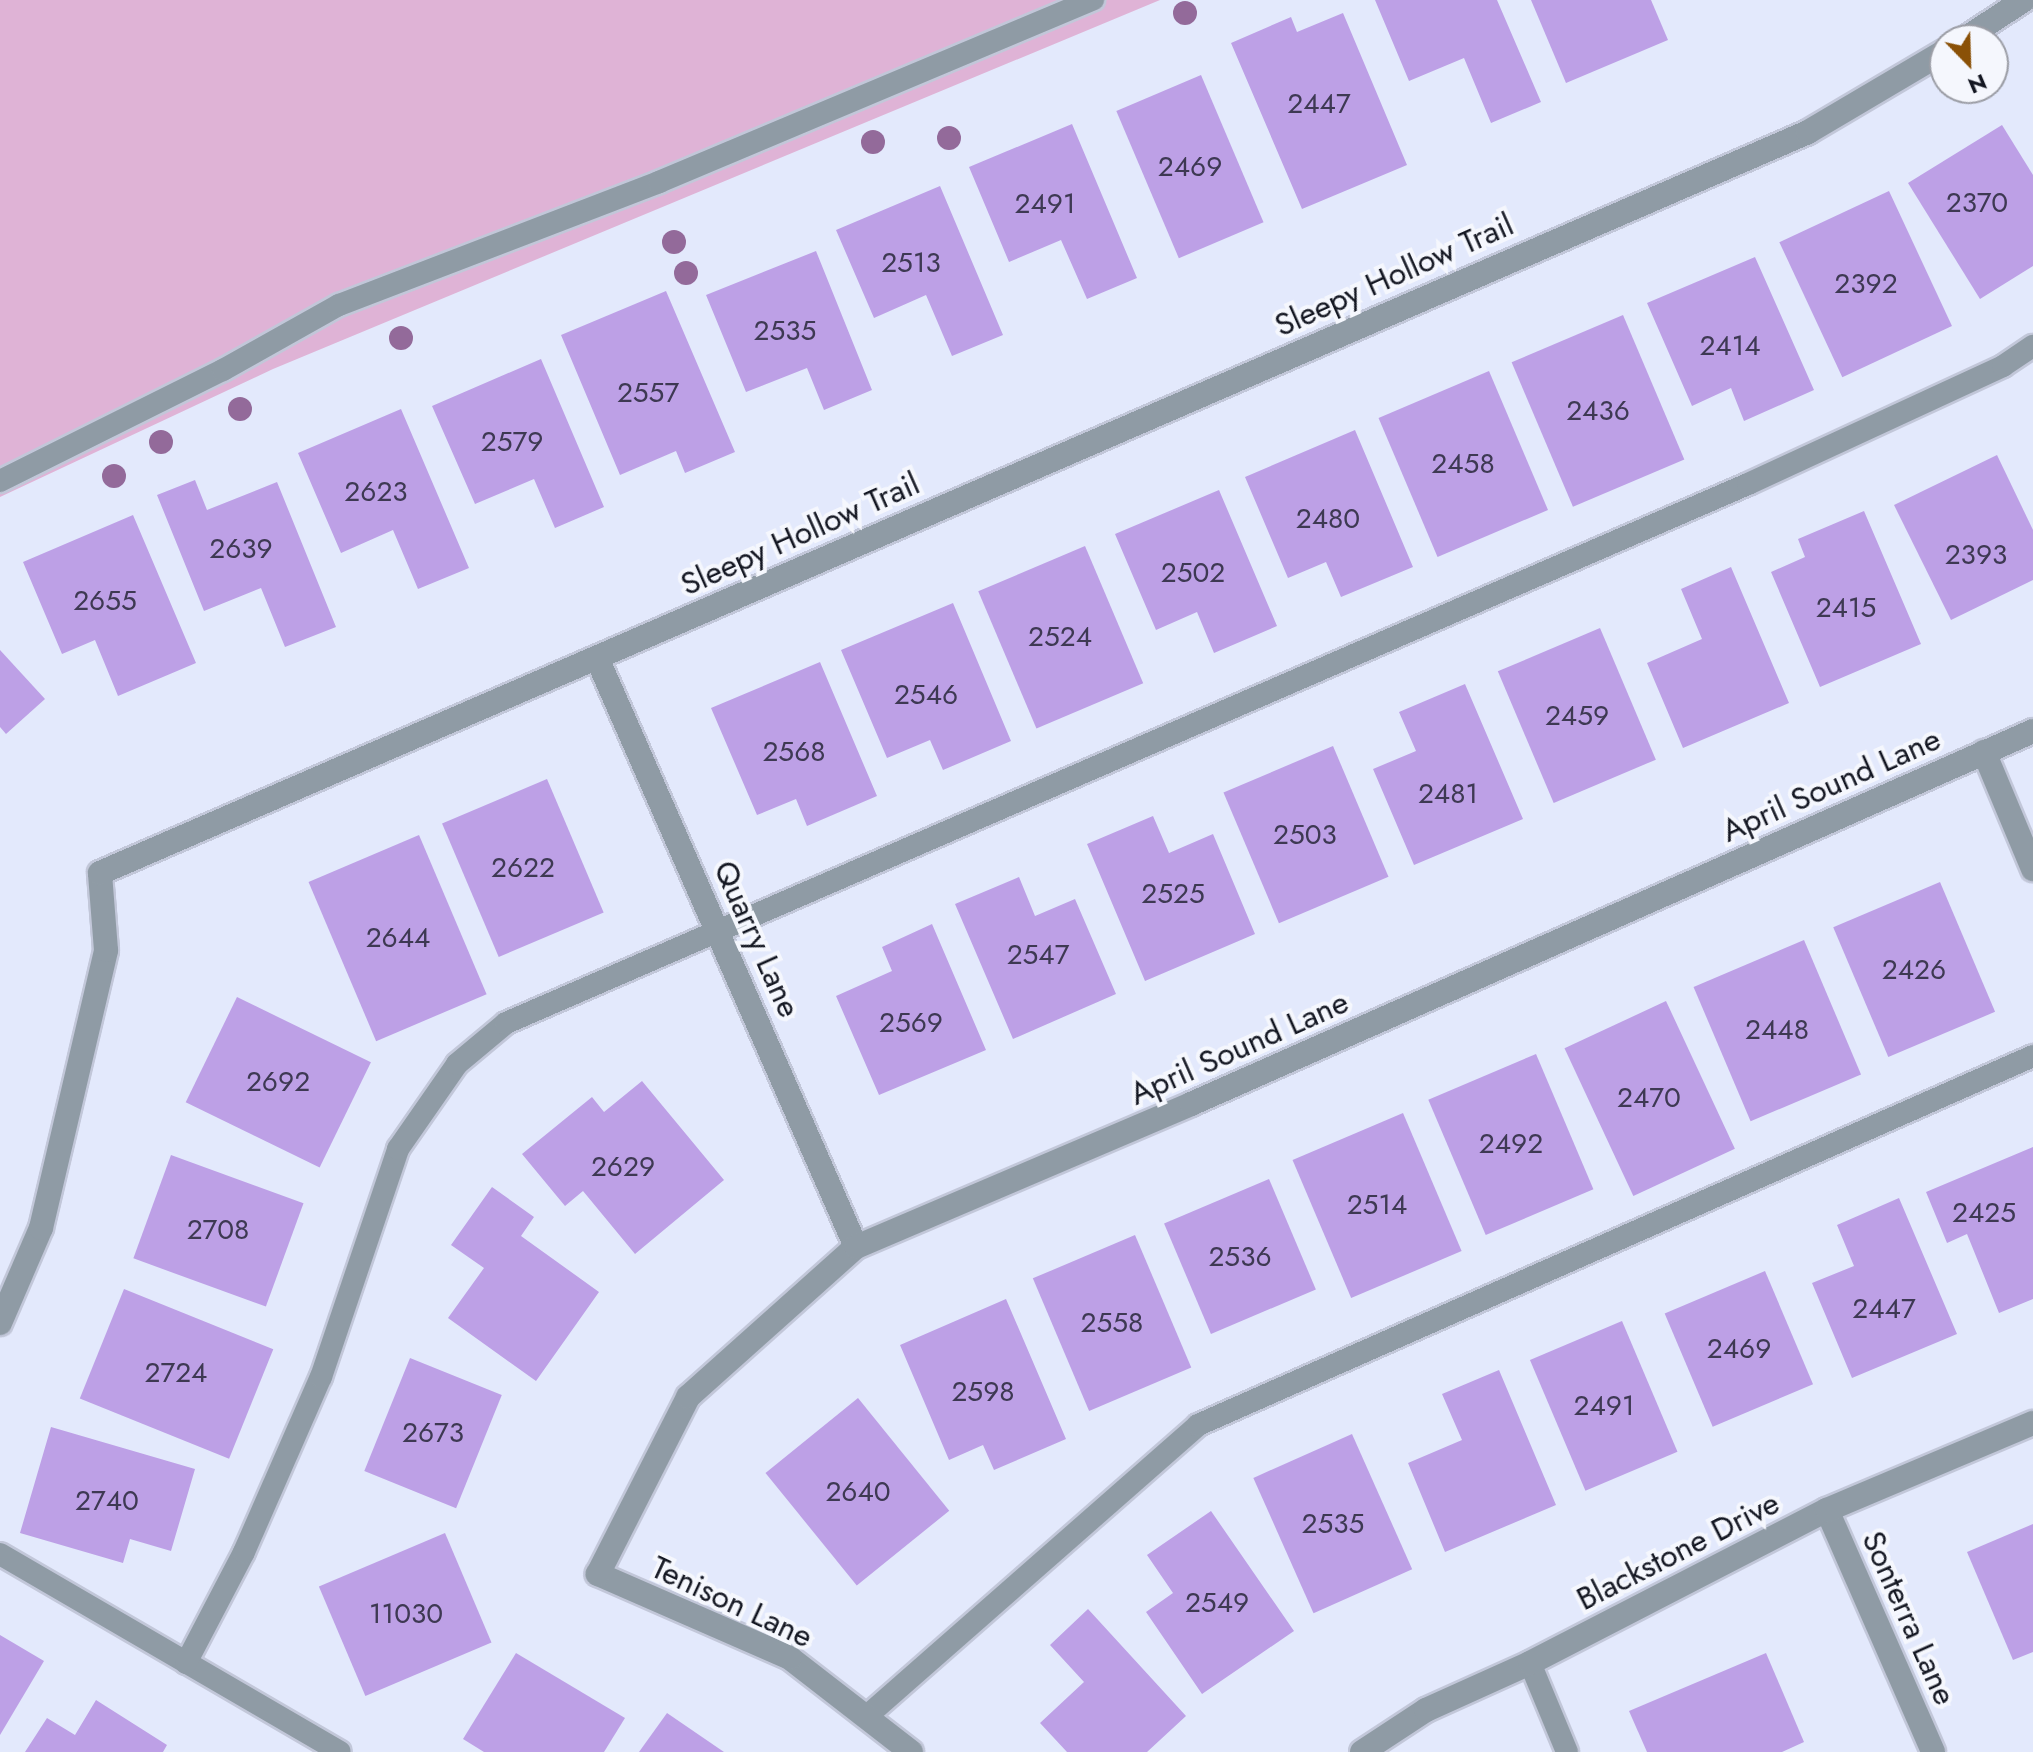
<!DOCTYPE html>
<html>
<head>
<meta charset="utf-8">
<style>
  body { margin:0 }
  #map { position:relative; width:2033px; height:1752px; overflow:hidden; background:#e3e9fc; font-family:Jost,sans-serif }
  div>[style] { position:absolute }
  .green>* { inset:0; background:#dfb3d6 }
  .building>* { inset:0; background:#bda0e6; transform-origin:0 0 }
  .roads { filter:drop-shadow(2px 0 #c2c7d9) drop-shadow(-2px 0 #c2c7d9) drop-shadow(0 2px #c2c7d9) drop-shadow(0 -2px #c2c7d9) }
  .lane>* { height:22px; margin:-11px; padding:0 11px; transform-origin:11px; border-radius:11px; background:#8f9ba5 }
  .street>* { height:24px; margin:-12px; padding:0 12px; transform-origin:12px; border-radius:12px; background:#8f9ba5 }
  .trees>* { width:24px; height:24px; margin:-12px; border-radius:50%; background:#936a9a }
  span { translate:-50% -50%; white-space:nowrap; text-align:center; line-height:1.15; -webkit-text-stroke:8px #f5f7fd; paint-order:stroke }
  .number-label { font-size:28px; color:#3e3953 }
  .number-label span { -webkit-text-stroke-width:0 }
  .street-label { font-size:32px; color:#141722 }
  .north { position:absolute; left:1929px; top:24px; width:80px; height:80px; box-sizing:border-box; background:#f5f7fd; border:2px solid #9b9da5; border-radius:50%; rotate:157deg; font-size:22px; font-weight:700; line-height:32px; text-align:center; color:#141722 }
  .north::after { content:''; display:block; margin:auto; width:28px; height:36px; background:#8a5107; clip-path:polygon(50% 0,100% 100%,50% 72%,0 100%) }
</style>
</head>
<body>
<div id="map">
  <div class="green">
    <div style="clip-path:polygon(0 0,1160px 0,273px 369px,0 497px)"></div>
  </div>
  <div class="building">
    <div style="clip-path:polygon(1375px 0,1497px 0,1541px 102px,1491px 123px,1464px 58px,1409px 81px)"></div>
    <div style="clip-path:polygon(1531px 0,1651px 0,1668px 40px,1566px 83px)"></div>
    <div style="clip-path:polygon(1343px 13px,1407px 165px,1302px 209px,1231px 43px,1291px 17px,1297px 32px)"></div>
    <div style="left:1201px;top:75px;width:160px;height:92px;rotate:67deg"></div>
    <div style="clip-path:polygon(1072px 124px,1137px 278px,1087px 299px,1061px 240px,1009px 262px,969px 167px)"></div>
    <div style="clip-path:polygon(2002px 125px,2033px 175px,2033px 266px,1980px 299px,1908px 183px)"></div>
    <div style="clip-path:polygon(940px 186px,1003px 335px,952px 356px,926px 295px,874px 318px,836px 230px)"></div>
    <div style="left:1889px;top:191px;width:149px;height:121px;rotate:65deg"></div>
    <div style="clip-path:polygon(816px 251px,872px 390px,824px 410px,807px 368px,746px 392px,706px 295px)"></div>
    <div style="clip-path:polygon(1755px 257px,1814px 390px,1744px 421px,1731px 388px,1692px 406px,1647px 303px)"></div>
    <div style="clip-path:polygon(666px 291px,735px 452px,685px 473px,676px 451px,620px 475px,561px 335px)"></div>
    <div style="left:1623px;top:315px;width:157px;height:121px;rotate:67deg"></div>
    <div style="clip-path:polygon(541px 359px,604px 507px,555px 528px,534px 479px,475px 504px,432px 406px)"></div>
    <div style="left:1489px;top:371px;width:151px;height:120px;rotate:67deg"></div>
    <div style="clip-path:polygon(401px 409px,469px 568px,418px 589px,393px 530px,341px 553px,298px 453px)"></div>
    <div style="clip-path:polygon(1355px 430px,1413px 567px,1341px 597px,1326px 562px,1288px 578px,1245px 477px)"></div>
    <div style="clip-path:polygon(1997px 455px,2033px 530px,2033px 580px,1951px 620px,1894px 505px)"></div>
    <div style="clip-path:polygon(195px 480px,207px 510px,277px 482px,336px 627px,285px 647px,261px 588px,204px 611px,157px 495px)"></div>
    <div style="clip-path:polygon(1219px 490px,1277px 626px,1214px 653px,1197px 612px,1156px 630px,1115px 534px)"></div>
    <div style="clip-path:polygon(1864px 511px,1921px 644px,1820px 687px,1771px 572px,1805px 557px,1798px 539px)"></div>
    <div style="clip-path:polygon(133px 515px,196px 663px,118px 696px,95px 640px,62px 654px,23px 562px)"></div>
    <div style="left:1085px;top:546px;width:149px;height:116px;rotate:67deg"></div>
    <div style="clip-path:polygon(1731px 567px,1789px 703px,1683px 748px,1647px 663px,1702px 639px,1681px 589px)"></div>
    <div style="clip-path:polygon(953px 603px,1011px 741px,943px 770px,930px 740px,887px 758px,841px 650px)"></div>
    <div style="left:1600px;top:628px;width:143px;height:111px;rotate:67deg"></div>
    <div style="clip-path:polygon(0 650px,45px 699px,6px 734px,0 727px)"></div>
    <div style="clip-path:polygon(820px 662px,877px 796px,807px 826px,796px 799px,757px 815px,711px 708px)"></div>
    <div style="clip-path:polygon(1465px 684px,1523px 819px,1414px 865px,1373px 769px,1416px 751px,1399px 712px)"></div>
    <div style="left:1333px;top:746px;width:142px;height:119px;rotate:67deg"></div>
    <div style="left:547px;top:779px;width:145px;height:114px;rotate:67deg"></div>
    <div style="clip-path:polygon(1153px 816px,1169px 853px,1213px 834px,1255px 934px,1145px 981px,1087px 844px)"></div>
    <div style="left:419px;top:835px;width:173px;height:120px;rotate:67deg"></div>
    <div style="clip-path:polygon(1019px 877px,1035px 916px,1075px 899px,1116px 994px,1013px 1039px,955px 904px)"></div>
    <div style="left:1940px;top:882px;width:141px;height:116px;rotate:67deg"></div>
    <div style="clip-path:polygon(932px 924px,986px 1050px,879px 1095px,836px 996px,892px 971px,882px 947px)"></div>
    <div style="left:1804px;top:940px;width:146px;height:120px;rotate:67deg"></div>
    <div style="left:237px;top:997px;width:149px;height:117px;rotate:26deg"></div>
    <div style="left:1666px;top:1001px;width:163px;height:112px;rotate:65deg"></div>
    <div style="left:1536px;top:1054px;width:147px;height:117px;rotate:67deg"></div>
    <div style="clip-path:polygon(642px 1081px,724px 1180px,635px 1254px,583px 1191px,565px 1206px,522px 1154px,592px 1097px,604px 1112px)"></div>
    <div style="left:1403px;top:1113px;width:150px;height:120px;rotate:67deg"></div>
    <div style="clip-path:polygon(2033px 1147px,2033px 1299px,1999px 1313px,1967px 1234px,1947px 1243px,1926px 1192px)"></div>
    <div style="left:171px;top:1155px;width:141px;height:110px;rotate:20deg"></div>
    <div style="left:1269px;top:1179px;width:120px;height:114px;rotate:67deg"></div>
    <div style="clip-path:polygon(492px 1187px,534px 1217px,521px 1236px,599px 1292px,536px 1381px,448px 1318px,484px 1268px,451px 1245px)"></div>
    <div style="clip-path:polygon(1899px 1198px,1957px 1334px,1852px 1378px,1812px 1283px,1854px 1266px,1837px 1225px)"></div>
    <div style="left:1135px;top:1235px;width:144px;height:111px;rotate:67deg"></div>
    <div style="left:1765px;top:1271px;width:123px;height:109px;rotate:67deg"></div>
    <div style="left:124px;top:1289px;width:161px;height:118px;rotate:22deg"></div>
    <div style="clip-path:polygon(1006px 1299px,1066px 1439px,994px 1470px,983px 1445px,949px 1460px,900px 1345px)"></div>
    <div style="left:1622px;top:1321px;width:142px;height:100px;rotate:67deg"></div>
    <div style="left:410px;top:1358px;width:99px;height:122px;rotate:22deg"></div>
    <div style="clip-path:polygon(1499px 1370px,1556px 1505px,1445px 1552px,1408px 1463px,1462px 1440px,1442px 1394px)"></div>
    <div style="left:858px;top:1398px;width:145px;height:119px;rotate:51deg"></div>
    <div style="clip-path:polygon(51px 1427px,195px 1469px,171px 1551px,130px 1539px,123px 1563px,20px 1533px)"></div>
    <div style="left:1352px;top:1434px;width:148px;height:108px;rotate:66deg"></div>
    <div style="clip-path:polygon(1211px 1511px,1294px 1631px,1202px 1694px,1146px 1612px,1173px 1593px,1147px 1555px)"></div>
    <div style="clip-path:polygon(2033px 1524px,2033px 1652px,2013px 1660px,1967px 1552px)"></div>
    <div style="left:445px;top:1533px;width:119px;height:137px;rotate:67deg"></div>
    <div style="clip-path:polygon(1088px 1609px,1186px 1716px,1147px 1752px,1067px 1752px,1040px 1723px,1084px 1682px,1050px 1645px)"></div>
    <div style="clip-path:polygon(0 1635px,44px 1661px,0 1735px)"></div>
    <div style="clip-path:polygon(516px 1653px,625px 1718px,604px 1752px,484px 1752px,463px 1739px)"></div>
    <div style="clip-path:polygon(1766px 1653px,1804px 1742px,1782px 1752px,1647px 1752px,1629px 1711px)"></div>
    <div style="clip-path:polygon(96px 1700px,167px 1745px,163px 1752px,25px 1752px,47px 1718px,75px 1735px)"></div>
    <div style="clip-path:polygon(667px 1713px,724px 1752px,639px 1752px)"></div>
  </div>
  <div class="roads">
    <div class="lane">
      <div style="left:0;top:481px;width:249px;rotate:-26.5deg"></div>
      <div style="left:223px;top:370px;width:133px;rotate:-29.3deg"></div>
      <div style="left:339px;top:305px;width:343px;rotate:-21deg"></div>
      <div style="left:659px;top:182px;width:471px;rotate:-22.8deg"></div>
      <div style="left:0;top:1554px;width:393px;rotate:30.2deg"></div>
      <div style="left:186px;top:1663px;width:125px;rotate:-62.4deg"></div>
      <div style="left:244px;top:1552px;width:191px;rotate:-66.3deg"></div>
      <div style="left:321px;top:1377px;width:241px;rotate:-71.3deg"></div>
      <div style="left:398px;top:1149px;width:103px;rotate:-55.2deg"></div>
      <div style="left:457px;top:1064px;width:64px;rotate:-39.9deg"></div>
      <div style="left:506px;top:1023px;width:1354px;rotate:-23.46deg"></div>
      <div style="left:1748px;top:484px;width:281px;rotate:-24.8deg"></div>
      <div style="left:2003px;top:366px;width:36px;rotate:-34deg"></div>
      <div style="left:1530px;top:1663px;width:96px;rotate:67.4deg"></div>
      <div style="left:867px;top:1716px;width:441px;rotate:-41.3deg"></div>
      <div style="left:1198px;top:1425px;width:913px;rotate:-23.84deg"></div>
    </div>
    <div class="street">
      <div style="left:1963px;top:40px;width:73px;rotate:-33.3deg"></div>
      <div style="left:597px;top:658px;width:643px;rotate:66.26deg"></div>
      <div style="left:1984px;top:752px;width:127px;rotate:67.3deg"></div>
      <div style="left:0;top:1323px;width:103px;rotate:-66.7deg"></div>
      <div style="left:41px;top:1228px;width:285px;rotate:-76.8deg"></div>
      <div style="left:106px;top:950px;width:77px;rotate:-94.5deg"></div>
      <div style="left:100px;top:873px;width:1862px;rotate:-23.45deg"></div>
      <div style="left:1808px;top:132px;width:159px;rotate:-30.6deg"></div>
      <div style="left:1827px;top:1510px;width:264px;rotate:66.3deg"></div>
      <div style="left:911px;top:1752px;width:153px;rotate:-142.2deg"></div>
      <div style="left:790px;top:1658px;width:210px;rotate:-156.4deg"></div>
      <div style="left:598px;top:1574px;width:199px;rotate:-63deg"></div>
      <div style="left:688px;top:1397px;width:225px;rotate:-41.8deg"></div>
      <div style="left:856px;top:1247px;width:364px;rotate:-23.1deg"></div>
      <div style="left:1191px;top:1104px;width:921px;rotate:-23.89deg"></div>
      <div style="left:1362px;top:1752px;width:77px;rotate:-33.3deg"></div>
      <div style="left:1426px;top:1710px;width:114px;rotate:-24.3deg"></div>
      <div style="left:1530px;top:1663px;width:334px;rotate:-27.3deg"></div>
      <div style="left:1827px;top:1510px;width:224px;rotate:-22.9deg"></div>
    </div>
  </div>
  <div class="trees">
    <div style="left:1185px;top:13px"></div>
    <div style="left:949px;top:138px"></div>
    <div style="left:873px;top:142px"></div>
    <div style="left:674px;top:242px"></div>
    <div style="left:686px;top:273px"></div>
    <div style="left:401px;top:338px"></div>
    <div style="left:240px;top:409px"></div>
    <div style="left:161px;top:442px"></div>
    <div style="left:114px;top:476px"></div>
  </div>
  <div class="number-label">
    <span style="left:1319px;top:104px">2447</span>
    <span style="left:1190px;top:167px">2469</span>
    <span style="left:1977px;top:203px">2370</span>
    <span style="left:1045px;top:204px">2491</span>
    <span style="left:911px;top:263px">2513</span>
    <span style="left:1866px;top:284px">2392</span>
    <span style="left:785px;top:331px">2535</span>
    <span style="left:1730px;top:346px">2414</span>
    <span style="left:648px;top:393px">2557</span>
    <span style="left:1598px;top:411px">2436</span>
    <span style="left:512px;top:442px">2579</span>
    <span style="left:1463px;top:464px">2458</span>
    <span style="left:376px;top:492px">2623</span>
    <span style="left:1328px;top:519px">2480</span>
    <span style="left:241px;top:549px">2639</span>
    <span style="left:1976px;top:555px">2393</span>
    <span style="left:1193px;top:573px">2502</span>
    <span style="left:105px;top:601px">2655</span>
    <span style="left:1846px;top:608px">2415</span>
    <span style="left:1060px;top:637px">2524</span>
    <span style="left:926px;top:695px">2546</span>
    <span style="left:1577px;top:716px">2459</span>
    <span style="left:794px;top:752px">2568</span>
    <span style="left:1448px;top:794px">2481</span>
    <span style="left:1305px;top:835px">2503</span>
    <span style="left:523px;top:868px">2622</span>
    <span style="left:1173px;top:894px">2525</span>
    <span style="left:398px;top:938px">2644</span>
    <span style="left:1038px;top:955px">2547</span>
    <span style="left:1914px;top:970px">2426</span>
    <span style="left:911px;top:1023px">2569</span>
    <span style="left:1777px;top:1030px">2448</span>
    <span style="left:278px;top:1082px">2692</span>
    <span style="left:1649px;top:1098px">2470</span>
    <span style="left:1511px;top:1144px">2492</span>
    <span style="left:623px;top:1167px">2629</span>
    <span style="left:1377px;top:1205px">2514</span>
    <span style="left:1984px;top:1213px">2425</span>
    <span style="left:218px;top:1230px">2708</span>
    <span style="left:1240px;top:1257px">2536</span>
    <span style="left:1884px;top:1309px">2447</span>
    <span style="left:1112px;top:1323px">2558</span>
    <span style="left:1739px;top:1349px">2469</span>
    <span style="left:176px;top:1373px">2724</span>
    <span style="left:983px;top:1392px">2598</span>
    <span style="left:1604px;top:1406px">2491</span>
    <span style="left:433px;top:1433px">2673</span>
    <span style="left:858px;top:1492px">2640</span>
    <span style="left:107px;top:1501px">2740</span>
    <span style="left:1333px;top:1524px">2535</span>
    <span style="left:1217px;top:1603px">2549</span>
    <span style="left:406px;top:1614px">11030</span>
  </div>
  <div class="street-label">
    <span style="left:1394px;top:275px;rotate:-24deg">Sleepy Hollow Trail</span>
    <span style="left:800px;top:534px;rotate:-24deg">Sleepy Hollow Trail</span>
    <span style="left:1831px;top:785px;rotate:-24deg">April Sound Lane</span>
    <span style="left:757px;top:939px;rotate:66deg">Quarry Lane</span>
    <span style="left:1239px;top:1048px;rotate:-24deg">April Sound Lane</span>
    <span style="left:1678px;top:1551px;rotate:-27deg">Blackstone Drive</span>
    <span style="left:732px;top:1602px;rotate:25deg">Tenison Lane</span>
    <span style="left:1909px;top:1618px;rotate:66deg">Sonterra Lane</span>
  </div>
  <div class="north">N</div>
</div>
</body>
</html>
